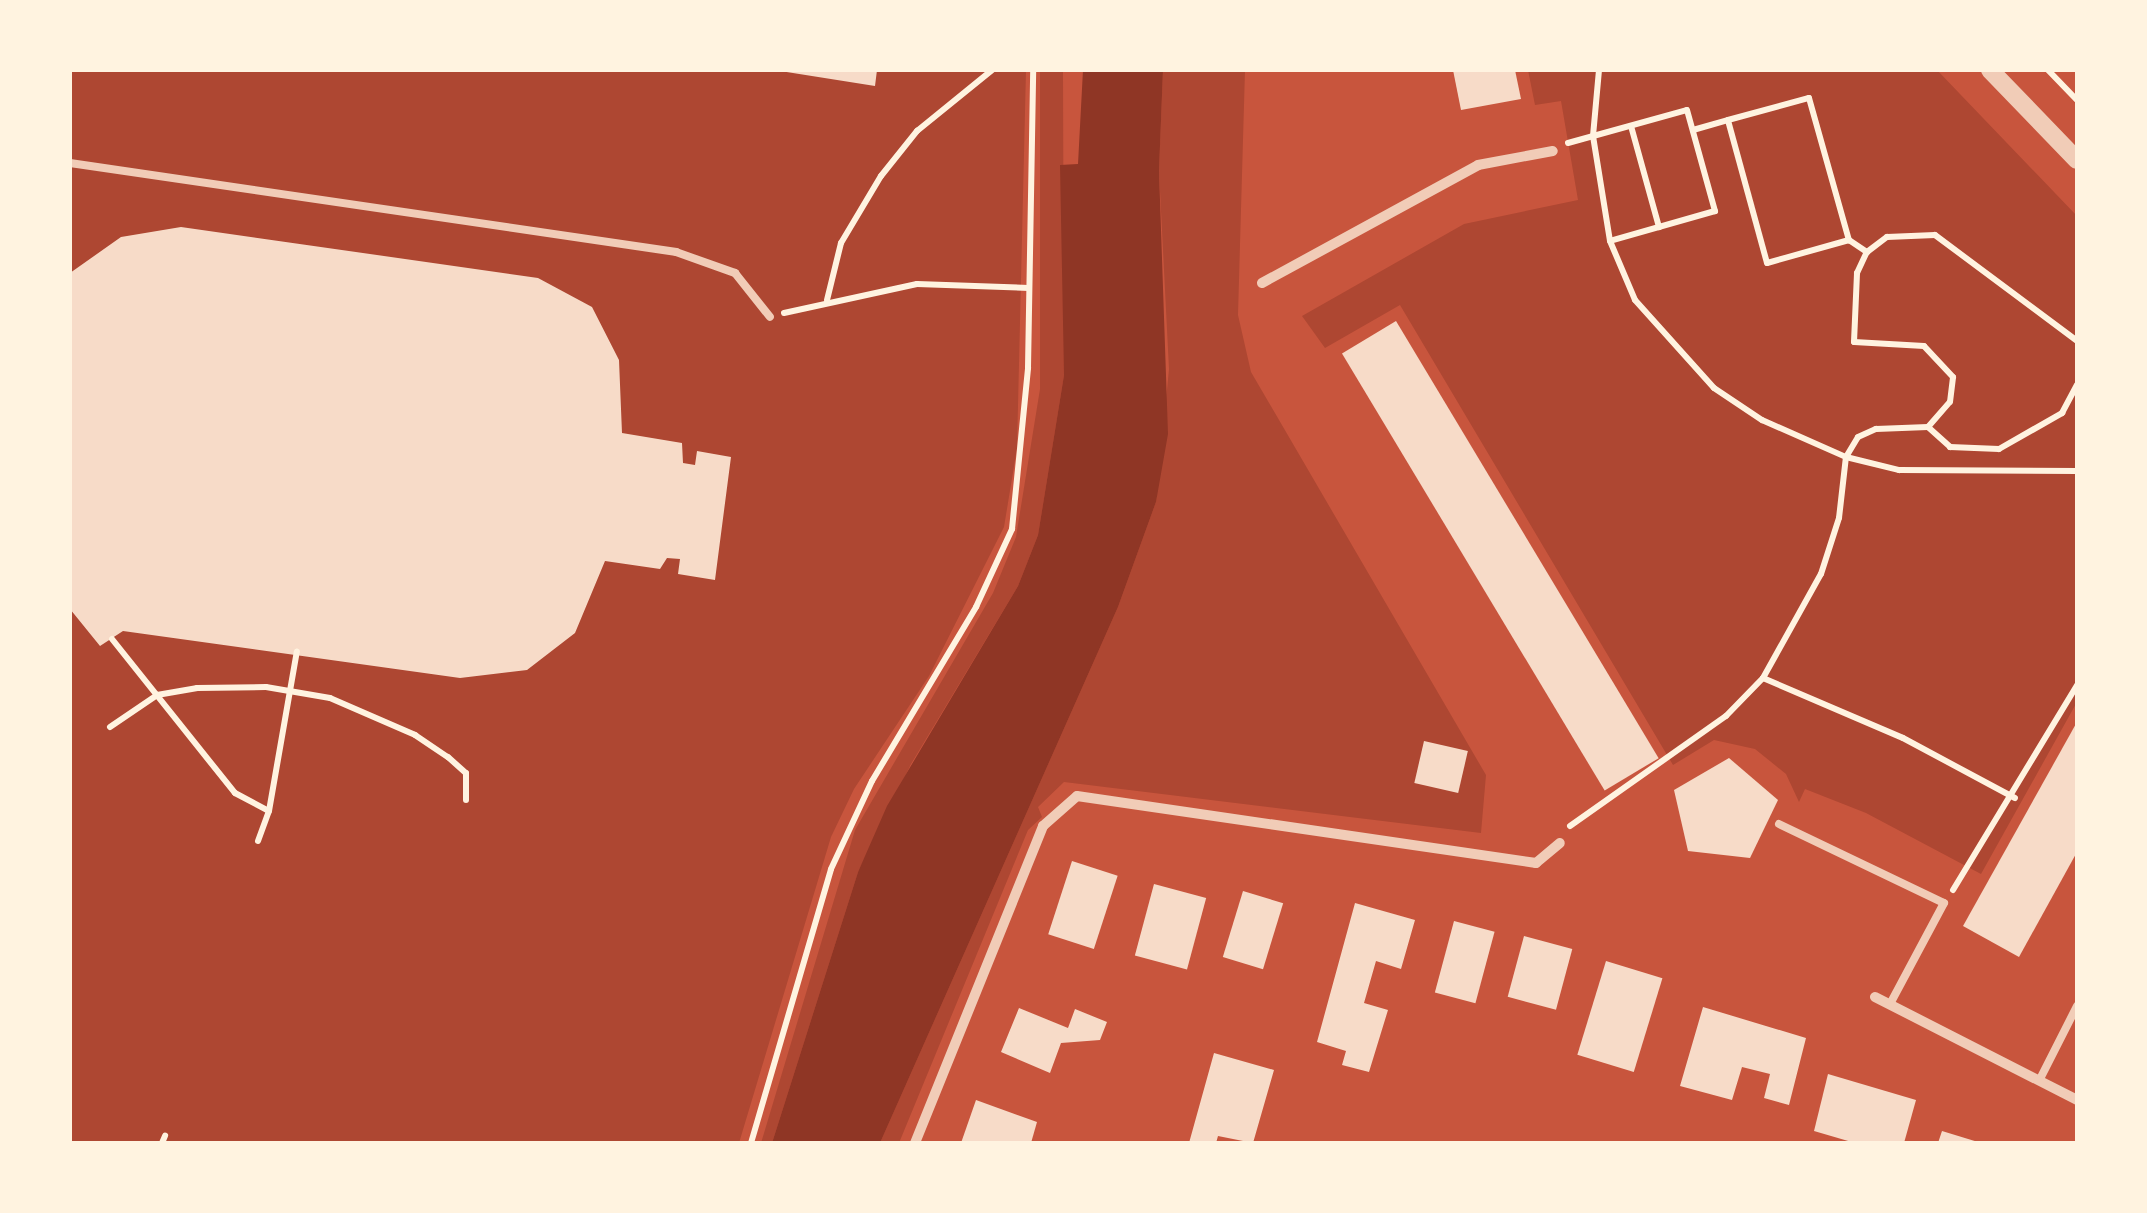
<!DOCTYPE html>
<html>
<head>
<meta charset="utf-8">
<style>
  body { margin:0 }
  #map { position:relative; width:2147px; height:1213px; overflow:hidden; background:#c8553d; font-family:Manrope,sans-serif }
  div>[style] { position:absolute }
  .green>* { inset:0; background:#ae4732 }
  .water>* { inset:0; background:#8f3625 }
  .building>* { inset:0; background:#f7dbc8; transform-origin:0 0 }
  .path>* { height:6px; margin:-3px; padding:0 3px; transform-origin:3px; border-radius:3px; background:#fff3e0 }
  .service>* { height:8px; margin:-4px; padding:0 4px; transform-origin:4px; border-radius:4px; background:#f1ccb7 }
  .minor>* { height:10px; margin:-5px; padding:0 5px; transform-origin:5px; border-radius:5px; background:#f1ccb7 }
  .tertiary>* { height:18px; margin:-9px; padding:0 9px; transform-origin:9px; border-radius:9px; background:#f1ccb7 }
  span { translate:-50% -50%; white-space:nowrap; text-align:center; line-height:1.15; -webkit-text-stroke:10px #fff3e0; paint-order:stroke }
  .frame { position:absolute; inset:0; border:72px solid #fff3e0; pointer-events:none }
</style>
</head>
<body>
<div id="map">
  <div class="green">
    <div style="clip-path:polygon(70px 70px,1026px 70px,1017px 448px,1004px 527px,929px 676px,854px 789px,831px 837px,739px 1143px,70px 1143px)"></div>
    <div style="clip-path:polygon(1040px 70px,1063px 70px,1064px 375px,1038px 535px,1018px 586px,911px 764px,858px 872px,772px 1143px,761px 1143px,855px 830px,993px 593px,1016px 537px,1040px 389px)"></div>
    <div style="clip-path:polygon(1163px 70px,1245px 70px,1238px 315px,1251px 372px,1486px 775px,1481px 833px,1064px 782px,1038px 807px,1042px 817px,1028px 830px,899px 1143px,880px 1143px,1118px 607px,1156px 502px,1169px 369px,1159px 171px)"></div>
    <div style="clip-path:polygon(1528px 70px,1937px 70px,2077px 216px,2077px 702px,1981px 874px,1866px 813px,1805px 789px,1799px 802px,1786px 774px,1755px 749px,1714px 740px,1673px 765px,1400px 305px,1325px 348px,1302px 316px,1464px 224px,1578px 200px,1561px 101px,1535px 105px)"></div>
  </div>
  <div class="water">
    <div style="clip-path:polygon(1083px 70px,1163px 70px,1159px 171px,1168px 434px,1156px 502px,1118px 607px,880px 1143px,772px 1143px,858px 872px,887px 806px,1018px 586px,1038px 535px,1064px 375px,1060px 165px,1078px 164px)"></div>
  </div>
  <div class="building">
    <div style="clip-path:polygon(774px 70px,877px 70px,875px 86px)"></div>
    <div style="clip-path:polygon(1453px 70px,1515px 70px,1521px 99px,1461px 110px)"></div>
    <div style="clip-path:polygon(181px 227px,538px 278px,592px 307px,619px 360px,622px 433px,682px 443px,683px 463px,695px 465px,697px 451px,731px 457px,715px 580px,678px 574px,680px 559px,667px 558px,660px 569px,605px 561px,575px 633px,527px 670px,460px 678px,123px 631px,100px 646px,70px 609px,70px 273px,121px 237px)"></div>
    <div style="left:1396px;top:321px;width:510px;height:63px;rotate:59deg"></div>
    <div style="clip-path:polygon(2077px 722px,2077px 852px,2019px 957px,1963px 926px)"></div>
    <div style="left:1424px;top:741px;width:45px;height:43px;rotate:13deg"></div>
    <div style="clip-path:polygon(1729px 758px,1778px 800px,1750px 858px,1688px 851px,1674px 790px)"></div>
    <div style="left:1072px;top:861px;width:48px;height:77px;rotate:18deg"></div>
    <div style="left:1154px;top:884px;width:54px;height:74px;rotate:15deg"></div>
    <div style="left:1243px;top:891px;width:42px;height:69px;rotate:17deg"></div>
    <div style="clip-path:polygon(1355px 903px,1415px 920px,1401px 969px,1376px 961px,1364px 1003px,1388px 1010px,1369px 1072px,1342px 1065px,1346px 1051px,1317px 1042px)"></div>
    <div style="left:1454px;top:921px;width:42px;height:74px;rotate:15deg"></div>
    <div style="left:1524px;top:936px;width:50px;height:63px;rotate:15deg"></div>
    <div style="left:1606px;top:961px;width:59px;height:98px;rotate:17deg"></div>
    <div style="clip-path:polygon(1703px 1007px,1806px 1038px,1789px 1105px,1764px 1098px,1770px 1074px,1742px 1067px,1732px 1100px,1680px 1086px)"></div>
    <div style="clip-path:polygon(1019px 1008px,1068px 1028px,1075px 1009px,1107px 1022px,1100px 1040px,1061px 1043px,1050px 1073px,1001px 1052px)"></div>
    <div style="clip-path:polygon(1214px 1053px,1274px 1070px,1253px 1143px,1218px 1136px,1216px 1143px,1189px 1143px)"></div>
    <div style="clip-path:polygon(1828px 1074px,1916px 1100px,1904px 1143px,1855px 1143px,1814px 1131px)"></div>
    <div style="clip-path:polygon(976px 1100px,1037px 1122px,1031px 1143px,961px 1143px)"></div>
    <div style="clip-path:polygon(1942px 1131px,1978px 1142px,1978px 1143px,1938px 1143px)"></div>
  </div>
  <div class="path">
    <div style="left:1599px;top:70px;width:66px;rotate:95.2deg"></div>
    <div style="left:1593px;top:136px;width:106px;rotate:80.8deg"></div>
    <div style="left:1610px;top:241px;width:64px;rotate:67deg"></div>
    <div style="left:1635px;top:300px;width:118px;rotate:48.1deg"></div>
    <div style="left:1714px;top:388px;width:58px;rotate:33.7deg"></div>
    <div style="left:1762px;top:420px;width:92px;rotate:23.8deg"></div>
    <div style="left:1846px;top:457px;width:55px;rotate:13.8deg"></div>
    <div style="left:1899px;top:470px;width:178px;rotate:0.3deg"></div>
    <div style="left:2048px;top:70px;width:42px;rotate:46deg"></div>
    <div style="left:1631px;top:126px;width:105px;rotate:74.5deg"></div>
    <div style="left:1693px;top:130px;width:36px;rotate:-16deg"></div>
    <div style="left:1728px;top:120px;width:84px;rotate:-15.2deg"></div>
    <div style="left:1809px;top:98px;width:148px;rotate:74.3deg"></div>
    <div style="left:1849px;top:240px;width:85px;rotate:164.3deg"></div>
    <div style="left:1767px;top:263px;width:148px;rotate:-105.3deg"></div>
    <div style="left:1568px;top:143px;width:123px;rotate:-15.5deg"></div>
    <div style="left:1687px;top:110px;width:105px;rotate:74.5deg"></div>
    <div style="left:1715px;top:211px;width:109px;rotate:164.1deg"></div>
    <div style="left:1849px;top:240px;width:22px;rotate:34deg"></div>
    <div style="left:827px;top:300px;width:59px;rotate:-76.2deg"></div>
    <div style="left:841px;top:243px;width:78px;rotate:-59.2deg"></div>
    <div style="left:881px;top:176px;width:58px;rotate:-51.3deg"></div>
    <div style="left:917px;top:131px;width:97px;rotate:-39.1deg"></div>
    <div style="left:784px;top:313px;width:136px;rotate:-12.3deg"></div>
    <div style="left:917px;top:284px;width:112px;rotate:2deg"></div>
    <div style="left:1928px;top:427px;width:30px;rotate:42deg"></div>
    <div style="left:1950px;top:447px;width:49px;rotate:2.3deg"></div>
    <div style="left:1999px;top:449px;width:73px;rotate:-29.7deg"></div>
    <div style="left:2062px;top:413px;width:32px;rotate:-62deg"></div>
    <div style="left:112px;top:639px;width:197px;rotate:51.4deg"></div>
    <div style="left:235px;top:793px;width:38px;rotate:28deg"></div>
    <div style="left:1763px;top:678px;width:152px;rotate:23.2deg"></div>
    <div style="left:1903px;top:738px;width:127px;rotate:28.2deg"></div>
    <div style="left:110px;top:727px;width:57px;rotate:-34.2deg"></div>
    <div style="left:157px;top:695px;width:41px;rotate:-9.9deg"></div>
    <div style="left:197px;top:688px;width:69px;rotate:-0.8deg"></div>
    <div style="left:266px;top:687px;width:65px;rotate:9.8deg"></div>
    <div style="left:330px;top:698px;width:93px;rotate:23.5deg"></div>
    <div style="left:415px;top:735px;width:40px;rotate:34deg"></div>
    <div style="left:448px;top:757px;width:24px;rotate:42deg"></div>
    <div style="left:466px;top:773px;width:27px;rotate:90deg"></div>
    <div style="left:1570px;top:826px;width:191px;rotate:-35.2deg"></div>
    <div style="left:1726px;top:716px;width:53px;rotate:-45.8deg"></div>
    <div style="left:1763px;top:678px;width:119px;rotate:-60.9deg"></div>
    <div style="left:1821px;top:574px;width:59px;rotate:-72.2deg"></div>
    <div style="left:1839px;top:518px;width:61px;rotate:-83.5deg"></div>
    <div style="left:1846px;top:457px;width:23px;rotate:-59deg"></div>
    <div style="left:1858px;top:437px;width:20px;rotate:-24deg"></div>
    <div style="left:1876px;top:429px;width:52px;rotate:-2.2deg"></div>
    <div style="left:1928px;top:427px;width:33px;rotate:-49deg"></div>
    <div style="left:1950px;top:402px;width:25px;rotate:-83deg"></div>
    <div style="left:1953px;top:377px;width:42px;rotate:-133.1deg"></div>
    <div style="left:1924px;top:346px;width:70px;rotate:-176.7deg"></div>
    <div style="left:1854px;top:342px;width:69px;rotate:-87.5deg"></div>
    <div style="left:1857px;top:273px;width:23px;rotate:-65deg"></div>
    <div style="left:1867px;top:252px;width:25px;rotate:-37deg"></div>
    <div style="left:1887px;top:237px;width:48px;rotate:-2.4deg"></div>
    <div style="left:1935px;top:235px;width:177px;rotate:36.7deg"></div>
    <div style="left:258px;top:841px;width:32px;rotate:-70deg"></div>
    <div style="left:269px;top:811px;width:162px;rotate:-80.1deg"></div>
    <div style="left:1953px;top:890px;width:240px;rotate:-58.8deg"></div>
    <div style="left:162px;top:1143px;width:8px;rotate:-67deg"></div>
    <div style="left:751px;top:1143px;width:285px;rotate:-73.7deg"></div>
    <div style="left:831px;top:869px;width:97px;rotate:-65deg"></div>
    <div style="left:872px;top:781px;width:203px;rotate:-59.1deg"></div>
    <div style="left:976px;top:607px;width:86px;rotate:-65.2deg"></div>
    <div style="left:1012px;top:529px;width:162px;rotate:-84.3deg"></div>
    <div style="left:1028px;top:368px;width:298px;rotate:-89deg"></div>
  </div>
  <div class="service">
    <div style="left:70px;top:163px;width:613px;rotate:8.35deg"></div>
    <div style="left:676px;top:252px;width:63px;rotate:19.6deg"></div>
    <div style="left:735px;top:273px;width:56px;rotate:51.5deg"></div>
    <div style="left:1779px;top:824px;width:183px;rotate:25.6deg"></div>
    <div style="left:1944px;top:903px;width:115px;rotate:118.1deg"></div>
    <div style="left:2040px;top:1079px;width:82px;rotate:-63.1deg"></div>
  </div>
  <div class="minor">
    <div style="left:1262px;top:283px;width:246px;rotate:-28.6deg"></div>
    <div style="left:1478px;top:165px;width:76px;rotate:-10.6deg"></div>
    <div style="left:1875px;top:997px;width:227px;rotate:27deg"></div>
    <div style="left:915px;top:1143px;width:342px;rotate:-68deg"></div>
    <div style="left:1043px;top:826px;width:45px;rotate:-41.4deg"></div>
    <div style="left:1077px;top:796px;width:464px;rotate:8.3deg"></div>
    <div style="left:1536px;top:863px;width:31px;rotate:-40deg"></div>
  </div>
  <div class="tertiary">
    <div style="left:1990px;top:70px;width:125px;rotate:46deg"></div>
  </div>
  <div class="frame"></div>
</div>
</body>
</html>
